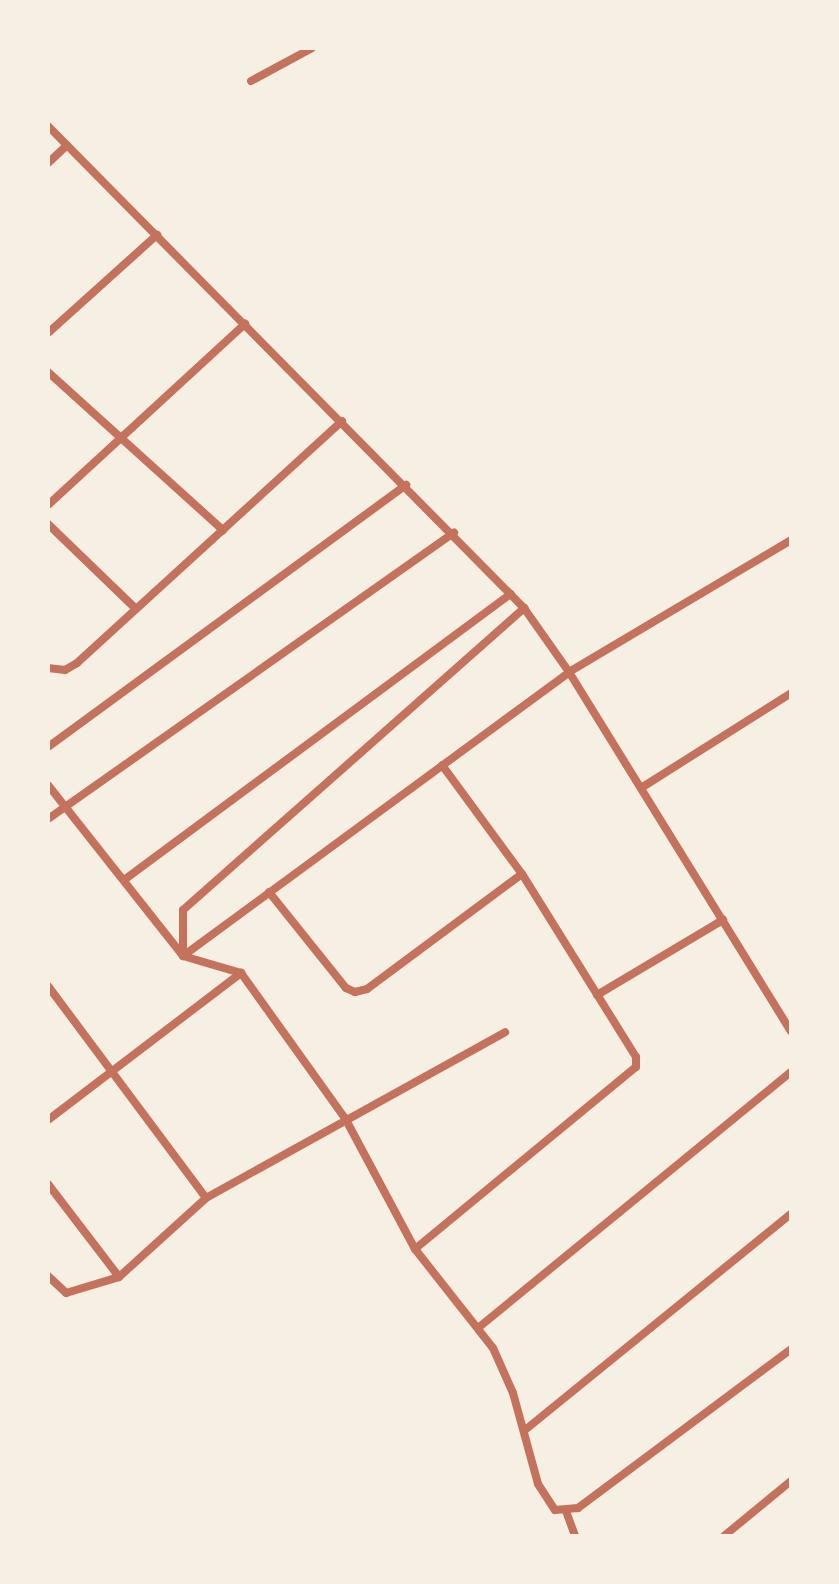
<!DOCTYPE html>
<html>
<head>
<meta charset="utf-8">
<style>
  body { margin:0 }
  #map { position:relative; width:839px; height:1584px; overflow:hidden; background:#f6efe4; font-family:"DejaVu Sans",sans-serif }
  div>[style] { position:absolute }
  .minor>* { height:8px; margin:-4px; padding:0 4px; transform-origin:4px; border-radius:4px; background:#c5725c }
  span { translate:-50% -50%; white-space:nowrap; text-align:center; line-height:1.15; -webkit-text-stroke:8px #f6efe4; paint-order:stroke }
  .frame { position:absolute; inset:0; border:50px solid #f6efe4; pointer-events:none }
</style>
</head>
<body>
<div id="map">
  <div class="minor">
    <div style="left:251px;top:81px;width:69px;rotate:-28.4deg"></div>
    <div style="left:48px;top:126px;width:677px;rotate:45.36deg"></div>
    <div style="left:524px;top:608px;width:78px;rotate:54.9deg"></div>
    <div style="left:569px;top:672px;width:422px;rotate:58.3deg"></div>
    <div style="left:48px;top:163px;width:26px;rotate:-43deg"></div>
    <div style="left:48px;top:333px;width:147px;rotate:-42deg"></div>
    <div style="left:48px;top:372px;width:236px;rotate:42.1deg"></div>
    <div style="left:48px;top:505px;width:268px;rotate:-42.6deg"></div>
    <div style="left:48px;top:524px;width:122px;rotate:44deg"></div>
    <div style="left:48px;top:668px;width:17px;rotate:7deg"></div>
    <div style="left:65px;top:670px;width:14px;rotate:-30deg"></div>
    <div style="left:77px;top:663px;width:359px;rotate:-42.4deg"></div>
    <div style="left:48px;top:747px;width:444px;rotate:-36.2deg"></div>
    <div style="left:48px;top:785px;width:218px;rotate:51.7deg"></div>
    <div style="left:183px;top:956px;width:60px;rotate:16.3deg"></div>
    <div style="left:241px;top:973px;width:178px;rotate:54.4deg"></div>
    <div style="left:345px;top:1118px;width:149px;rotate:61.9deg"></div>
    <div style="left:415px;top:1249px;width:126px;rotate:51.8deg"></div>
    <div style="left:493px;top:1348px;width:49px;rotate:66deg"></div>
    <div style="left:513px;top:1393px;width:94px;rotate:74.6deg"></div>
    <div style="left:538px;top:1484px;width:31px;rotate:57deg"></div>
    <div style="left:555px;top:1510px;width:23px;rotate:-5deg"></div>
    <div style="left:578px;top:1508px;width:266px;rotate:-36.7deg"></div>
    <div style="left:641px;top:788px;width:178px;rotate:-32.3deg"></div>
    <div style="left:48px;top:819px;width:497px;rotate:-35.2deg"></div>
    <div style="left:124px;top:880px;width:481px;rotate:-36.5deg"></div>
    <div style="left:269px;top:892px;width:123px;rotate:51.3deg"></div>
    <div style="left:346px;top:988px;width:10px;rotate:24deg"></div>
    <div style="left:355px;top:992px;width:12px;rotate:-14deg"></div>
    <div style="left:367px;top:989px;width:193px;rotate:-36.6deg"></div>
    <div style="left:183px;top:955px;width:45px;rotate:-90deg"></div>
    <div style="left:183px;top:910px;width:456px;rotate:-41.5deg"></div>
    <div style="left:183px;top:956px;width:479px;rotate:-36.3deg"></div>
    <div style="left:569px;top:672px;width:258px;rotate:-30.7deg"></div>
    <div style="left:48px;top:986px;width:264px;rotate:53.3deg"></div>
    <div style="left:597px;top:995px;width:147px;rotate:-30.8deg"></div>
    <div style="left:48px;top:1120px;width:243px;rotate:-37.3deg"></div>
    <div style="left:48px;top:1184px;width:117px;rotate:52.6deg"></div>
    <div style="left:415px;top:1249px;width:286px;rotate:-39.5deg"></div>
    <div style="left:636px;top:1067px;width:10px;rotate:-90deg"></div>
    <div style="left:636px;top:1057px;width:216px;rotate:-121.9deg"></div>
    <div style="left:522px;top:874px;width:135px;rotate:-126.3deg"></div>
    <div style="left:48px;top:1276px;width:25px;rotate:43deg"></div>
    <div style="left:66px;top:1293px;width:55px;rotate:-16.8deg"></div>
    <div style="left:119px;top:1277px;width:118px;rotate:-42.2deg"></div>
    <div style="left:206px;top:1198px;width:342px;rotate:-29deg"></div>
    <div style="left:478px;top:1328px;width:404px;rotate:-39.3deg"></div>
    <div style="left:525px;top:1430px;width:343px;rotate:-39.1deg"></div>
    <div style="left:566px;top:1511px;width:27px;rotate:70deg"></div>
    <div style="left:724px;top:1536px;width:87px;rotate:-39.4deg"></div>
  </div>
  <div class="frame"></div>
</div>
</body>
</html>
